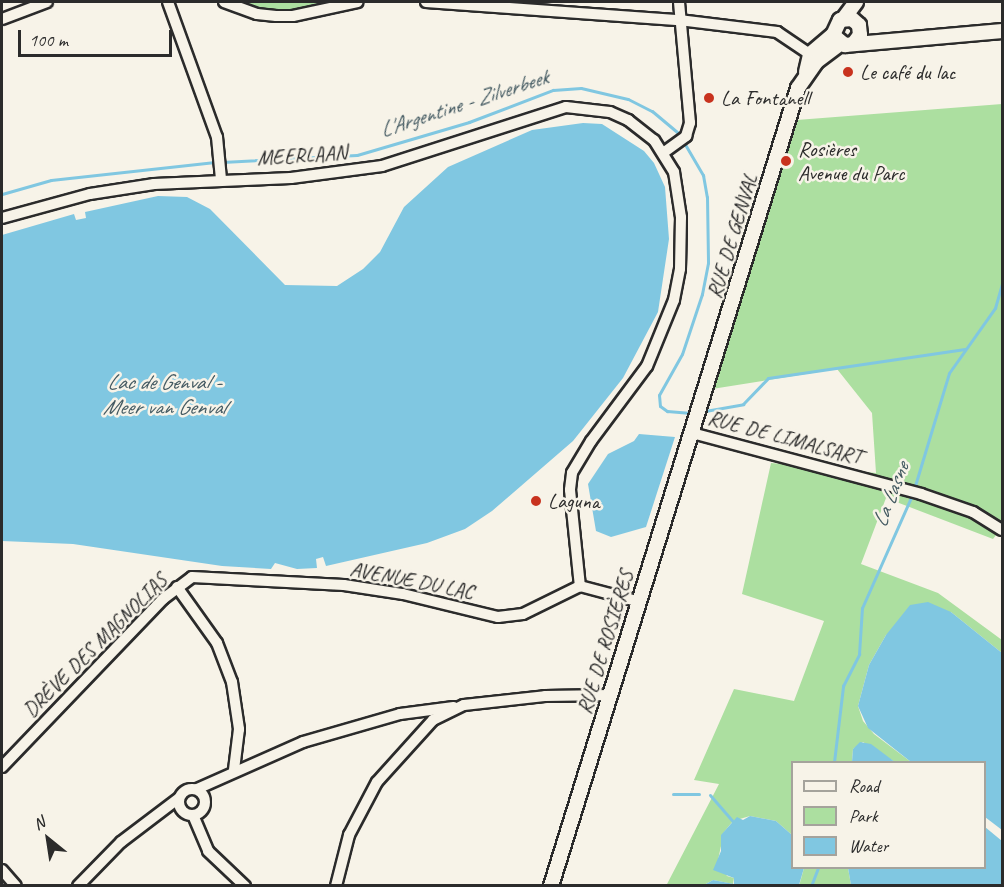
<!DOCTYPE html>
<html>
<head>
<meta charset="utf-8">
<style>
  body { margin:0 }
  #map { position:relative; width:1004px; height:887px; overflow:hidden; background:#f7f3e8; font-family:Caveat,sans-serif }
  div>[style] { position:absolute }
  .green>* { inset:0; background:#acdfa0 }
  .water>* { inset:0; background:#80c7e1 }
  .stream>* { height:3px; margin:-1.5px; padding:0 1.5px; transform-origin:1.5px; border-radius:1.5px; background:#80c7e1 }
  .roads { filter:drop-shadow(2px 0 #2b2b2b) drop-shadow(-2px 0 #2b2b2b) drop-shadow(0 2px #2b2b2b) drop-shadow(0 -2px #2b2b2b) }
  .minor>* { height:10px; margin:-5px; padding:0 5px; transform-origin:5px; border-radius:5px; background:#f7f3e8 }
  .minor>.ring { margin:-5px; padding:0; box-sizing:content-box; background:none; border:10px solid #f7f3e8; border-radius:50% }
  .tertiary>* { height:14px; margin:-7px; padding:0 7px; transform-origin:7px; border-radius:7px; background:#f7f3e8 }
  .dots>* { width:16px; height:16px; translate:-50% -50%; box-sizing:border-box; border:3px solid #f7f3e8; border-radius:50% }
  span { translate:-50% -50%; white-space:nowrap; text-align:center; line-height:1.15; -webkit-text-stroke:5px #f7f3e8; paint-order:stroke }
  .poi-label { font-size:21px; color:#2b2b2b }
  .left { translate:0 -50%; text-align:left }
  .street-label { font-size:21px; color:#2b2b2b }
  .water-label { font-size:22px; color:#445a62; font-style:italic }
  .frame { position:absolute; inset:0; border:3px solid #2b2b2b; pointer-events:none }
  .legend { position:absolute; left:791px; top:761px; width:195px; height:108px; box-sizing:border-box; background:#f7f3e8; border:2px solid #a5a39c; margin:0; padding:8px 10px; list-style:none; font-size:18px; color:#2b2b2b }
  .legend li { display:flex; align-items:center; gap:12px; height:30px }
  .legend b { width:30px; border:2px solid #a5a39c }
  .north { position:absolute; left:18px; top:809px; width:60px; height:60px; -webkit-text-stroke:4px #f7f3e8; paint-order:stroke; rotate:330deg; font-size:16px; font-weight:700; line-height:24px; text-align:center; color:#2b2b2b }
  .north::after { content:''; display:block; margin:auto; width:21px; height:27px; background:#2b2b2b; clip-path:polygon(50% 0,100% 100%,50% 72%,0 100%) }
  .scale { position:absolute; left:18px; top:30px; width:154px; height:27px; box-sizing:border-box; border:3px solid #2b2b2b; border-top:0; padding-left:8px; font-size:18px; line-height:21px; white-space:nowrap; color:#2b2b2b; -webkit-text-stroke:4px #f7f3e8; paint-order:stroke }
</style>
</head>
<body>
<div id="map">
  <div class="green">
    <div style="clip-path:polygon(239px 2px,347px 2px,343px 13px,255px 10px)"></div>
    <div style="clip-path:polygon(1002px 104px,1002px 527px,993px 539px,886px 498px,861px 564px,938px 593px,1002px 640px,1002px 653px,951px 612px,886px 635px,869px 665px,858px 706px,863px 721px,874px 734px,911px 762px,895px 762px,863px 742px,853px 749px,852px 762px,792px 762px,792px 835px,776px 821px,750px 816px,733px 821px,724px 832px,718px 860px,727px 876px,734px 878px,733px 884px,713px 880px,704px 885px,666px 886px,719px 784px,694px 780px,734px 689px,794px 701px,824px 621px,742px 594px,771px 463px,876px 473px,872px 413px,837px 369px,712px 389px,784px 121px)"></div>
    <div style="clip-path:polygon(804px 868px,848px 868px,851px 885px,799px 886px)"></div>
  </div>
  <div class="water">
    <div style="clip-path:polygon(583px 123px,602px 124px,644px 151px,654px 163px,665px 187px,669px 239px,658px 312px,623px 378px,573px 441px,492px 511px,465px 529px,427px 543px,326px 566px,323px 557px,316px 559px,317px 568px,297px 569px,275px 563px,271px 569px,222px 566px,73px 544px,2px 541px,2px 235px,74px 214px,76px 220px,86px 218px,85px 212px,158px 196px,187px 197px,210px 209px,285px 285px,337px 286px,363px 269px,380px 252px,404px 207px,448px 167px,532px 130px)"></div>
    <div style="clip-path:polygon(639px 434px,675px 437px,646px 527px,611px 537px,596px 531px,588px 484px,608px 454px,634px 441px)"></div>
    <div style="clip-path:polygon(928px 602px,951px 612px,1002px 653px,1002px 830px,985px 817px,984px 762px,911px 762px,868px 728px,858px 706px,869px 665px,886px 635px,910px 605px)"></div>
    <div style="clip-path:polygon(860px 742px,871px 744px,895px 762px,852px 762px,853px 749px)"></div>
    <div style="clip-path:polygon(750px 816px,776px 821px,792px 835px,792px 868px,804px 868px,799px 885px,704px 885px,713px 880px,734px 884px,734px 878px,713px 870px,721px 851px,721px 835px,737px 817px,743px 820px)"></div>
    <div style="clip-path:polygon(985px 827px,1002px 841px,1002px 885px,851px 885px,848px 868px,984px 868px)"></div>
  </div>
  <div class="stream">
    <div style="left:222px;top:162px;width:135px;rotate:-3deg"></div>
    <div style="left:357px;top:155px;width:117px;rotate:-16.4deg"></div>
    <div style="left:469px;top:122px;width:90px;rotate:-20.9deg"></div>
    <div style="left:553px;top:90px;width:28px;rotate:-4deg"></div>
    <div style="left:581px;top:88px;width:48px;rotate:13.2deg"></div>
    <div style="left:628px;top:99px;width:27px;rotate:27deg"></div>
    <div style="left:652px;top:111px;width:35px;rotate:40deg"></div>
    <div style="left:679px;top:134px;width:48px;rotate:59.7deg"></div>
    <div style="left:703px;top:175px;width:22px;rotate:80deg"></div>
    <div style="left:707px;top:197px;width:66px;rotate:89.1deg"></div>
    <div style="left:708px;top:263px;width:32px;rotate:101deg"></div>
    <div style="left:702px;top:294px;width:63px;rotate:108.4deg"></div>
    <div style="left:682px;top:354px;width:47px;rotate:119.3deg"></div>
    <div style="left:659px;top:395px;width:11px;rotate:85deg"></div>
    <div style="left:660px;top:406px;width:9px;rotate:36deg"></div>
    <div style="left:667px;top:411px;width:24px;rotate:5deg"></div>
    <div style="left:2px;top:194px;width:51px;rotate:-15.9deg"></div>
    <div style="left:51px;top:180px;width:165px;rotate:-6.3deg"></div>
    <div style="left:705px;top:411px;width:39px;rotate:-10deg"></div>
    <div style="left:743px;top:404px;width:36px;rotate:-46deg"></div>
    <div style="left:768px;top:378px;width:199px;rotate:-8.4deg"></div>
    <div style="left:914px;top:489px;width:121px;rotate:-73.2deg"></div>
    <div style="left:949px;top:373px;width:80px;rotate:-54.7deg"></div>
    <div style="left:995px;top:308px;width:25px;rotate:-74deg"></div>
    <div style="left:834px;top:762px;width:77px;rotate:-83.2deg"></div>
    <div style="left:843px;top:686px;width:36px;rotate:-63deg"></div>
    <div style="left:859px;top:654px;width:46px;rotate:-86.3deg"></div>
    <div style="left:862px;top:608px;width:124px;rotate:-66.1deg"></div>
    <div style="left:673px;top:794px;width:26px"></div>
    <div style="left:710px;top:795px;width:35px;rotate:49deg"></div>
    <div style="left:811px;top:886px;width:19px;rotate:-69deg"></div>
  </div>
  <div class="roads">
    <div class="minor">
      <div style="left:168px;top:2px;width:144px;rotate:70.1deg"></div>
      <div style="left:217px;top:137px;width:42px;rotate:84.6deg"></div>
      <div style="left:224px;top:2px;width:35px;rotate:20deg"></div>
      <div style="left:257px;top:14px;width:19px;rotate:6deg"></div>
      <div style="left:276px;top:16px;width:17px"></div>
      <div style="left:293px;top:16px;width:66px;rotate:-12.2deg"></div>
      <div style="left:426px;top:2px;width:254px;rotate:4.1deg"></div>
      <div style="left:679px;top:20px;width:99px;rotate:7deg"></div>
      <div style="left:777px;top:32px;width:40px;rotate:34deg"></div>
      <div style="left:2px;top:19px;width:48px;rotate:-20.7deg"></div>
      <div style="left:663px;top:153px;width:29px;rotate:-36deg"></div>
      <div style="left:686px;top:136px;width:14px;rotate:-73deg"></div>
      <div style="left:690px;top:123px;width:121px;rotate:-95.2deg"></div>
      <div style="left:2px;top:218px;width:91px;rotate:-15.3deg"></div>
      <div style="left:90px;top:194px;width:65px;rotate:-8.9deg"></div>
      <div style="left:154px;top:184px;width:137px;rotate:-2.5deg"></div>
      <div style="left:291px;top:178px;width:92px;rotate:-7.5deg"></div>
      <div style="left:382px;top:166px;width:193px;rotate:-17.8deg"></div>
      <div style="left:566px;top:107px;width:44px;rotate:6.5deg"></div>
      <div style="left:610px;top:112px;width:20px;rotate:24deg"></div>
      <div style="left:628px;top:120px;width:33px;rotate:38deg"></div>
      <div style="left:654px;top:140px;width:38px;rotate:58deg"></div>
      <div style="left:674px;top:172px;width:46px;rotate:81.2deg"></div>
      <div style="left:681px;top:217px;width:52px;rotate:91.1deg"></div>
      <div style="left:680px;top:269px;width:32px;rotate:101deg"></div>
      <div style="left:674px;top:300px;width:71px;rotate:112.2deg"></div>
      <div style="left:647px;top:366px;width:94px;rotate:126.7deg"></div>
      <div style="left:591px;top:441px;width:37px;rotate:121deg"></div>
      <div style="left:572px;top:473px;width:17px;rotate:97deg"></div>
      <div style="left:570px;top:490px;width:97px;rotate:84.1deg"></div>
      <div style="left:692px;top:433px;width:237px;rotate:14.9deg"></div>
      <div style="left:921px;top:494px;width:55px;rotate:19.1deg"></div>
      <div style="left:973px;top:512px;width:34px;rotate:32deg"></div>
      <div style="left:177px;top:587px;width:69px;rotate:54.5deg"></div>
      <div style="left:217px;top:643px;width:42px;rotate:69deg"></div>
      <div style="left:232px;top:682px;width:48px;rotate:81.5deg"></div>
      <div style="left:239px;top:729px;width:41px;rotate:97deg"></div>
      <div style="left:2px;top:767px;width:233px;rotate:-46.2deg"></div>
      <div style="left:163px;top:599px;width:36px;rotate:-37deg"></div>
      <div style="left:192px;top:577px;width:152px;rotate:3deg"></div>
      <div style="left:344px;top:585px;width:60px;rotate:8.7deg"></div>
      <div style="left:403px;top:594px;width:98px;rotate:13.6deg"></div>
      <div style="left:498px;top:617px;width:25px;rotate:-7deg"></div>
      <div style="left:523px;top:614px;width:64px;rotate:-26.2deg"></div>
      <div style="left:580px;top:586px;width:62px;rotate:14.9deg"></div>
      <div class="ring" style="left:179px;top:789px;width:16px;height:16px"></div>
      <div style="left:197px;top:789px;width:116px;rotate:-23.9deg"></div>
      <div style="left:303px;top:742px;width:101px;rotate:-16.1deg"></div>
      <div style="left:400px;top:714px;width:54px;rotate:-7.4deg"></div>
      <div style="left:193px;top:815px;width:39px;rotate:67deg"></div>
      <div style="left:208px;top:851px;width:51px;rotate:43.4deg"></div>
      <div style="left:2px;top:870px;width:21px;rotate:49deg"></div>
      <div style="left:78px;top:886px;width:62px;rotate:-45.7deg"></div>
      <div style="left:121px;top:842px;width:73px;rotate:-37.2deg"></div>
      <div style="left:336px;top:886px;width:53px;rotate:-75.7deg"></div>
      <div style="left:349px;top:835px;width:60px;rotate:-62.2deg"></div>
      <div style="left:377px;top:782px;width:84px;rotate:-47.9deg"></div>
      <div style="left:433px;top:720px;width:34px;rotate:-26deg"></div>
      <div style="left:464px;top:705px;width:81px;rotate:-6.3deg"></div>
      <div style="left:545px;top:696px;width:65px;rotate:-0.9deg"></div>
    </div>
    <div class="tertiary">
      <div style="left:844px;top:18px;width:20px;rotate:-53deg"></div>
      <div style="left:854px;top:43px;width:10px;rotate:-53deg"></div>
      <div style="left:860px;top:35px;width:10px;rotate:-96deg"></div>
      <div style="left:859px;top:25px;width:9px;rotate:-139deg"></div>
      <div style="left:852px;top:19px;width:12px;rotate:175deg"></div>
      <div style="left:840px;top:20px;width:17px;rotate:115deg"></div>
      <div style="left:833px;top:35px;width:16px;rotate:40deg"></div>
      <div style="left:845px;top:45px;width:158px;rotate:-5.1deg"></div>
      <div style="left:806px;top:72px;width:18px;rotate:-77deg"></div>
      <div style="left:810px;top:54px;width:30px;rotate:-40deg"></div>
      <div style="left:551px;top:886px;width:835px;rotate:-72.8deg"></div>
      <div style="left:798px;top:88px;width:32px;rotate:-55deg"></div>
      <div style="left:816px;top:62px;width:30px;rotate:-37deg"></div>
    </div>
  </div>
  <div class="dots">
    <div style="left:848px;top:72px;background:#c8321e"></div>
    <div style="left:709px;top:98px;background:#c8321e"></div>
    <div style="left:786px;top:161px;background:#c8321e"></div>
    <div style="left:536px;top:501px;background:#c8321e"></div>
  </div>
  <div class="poi-label">
    <span class="left" style="left:860px;top:72px">Le café du lac</span>
    <span class="left" style="left:721px;top:98px">La Fontanell</span>
    <span class="left" style="left:798px;top:161px">Rosières<br>Avenue du Parc</span>
    <span class="left" style="left:548px;top:501px">Laguna</span>
  </div>
  <div class="street-label">
    <span style="left:302px;top:155px;rotate:-4deg">MEERLAAN</span>
    <span style="left:732px;top:236px;rotate:-73deg">RUE DE GENVAL</span>
    <span style="left:785px;top:437px;rotate:15deg">RUE DE LIMALSART</span>
    <span style="left:412px;top:580px;rotate:11deg">AVENUE DU LAC</span>
    <span style="left:605px;top:642px;rotate:-73deg">RUE DE ROSIÈRES</span>
    <span style="left:95px;top:645px;rotate:-45deg">DRÈVE DES MAGNOLIAS</span>
  </div>
  <div class="water-label">
    <span style="left:464px;top:104px;rotate:-18deg">L'Argentine - Zilverbeek</span>
    <span style="left:164px;top:395px">Lac de Genval -<br>Meer van Genval</span>
    <span style="left:891px;top:495px;rotate:-69deg">La Lasne</span>
  </div>
  <div class="frame"></div>
  <ul class="legend">
  <li><b style="height:8px;background:#f7f3e8"></b>Road</li>
  <li><b style="height:16px;background:#acdfa0"></b>Park</li>
  <li><b style="height:16px;background:#80c7e1"></b>Water</li>
  </ul>
  <div class="north">N</div>
  <div class="scale">100 m</div>
</div>
</body>
</html>
